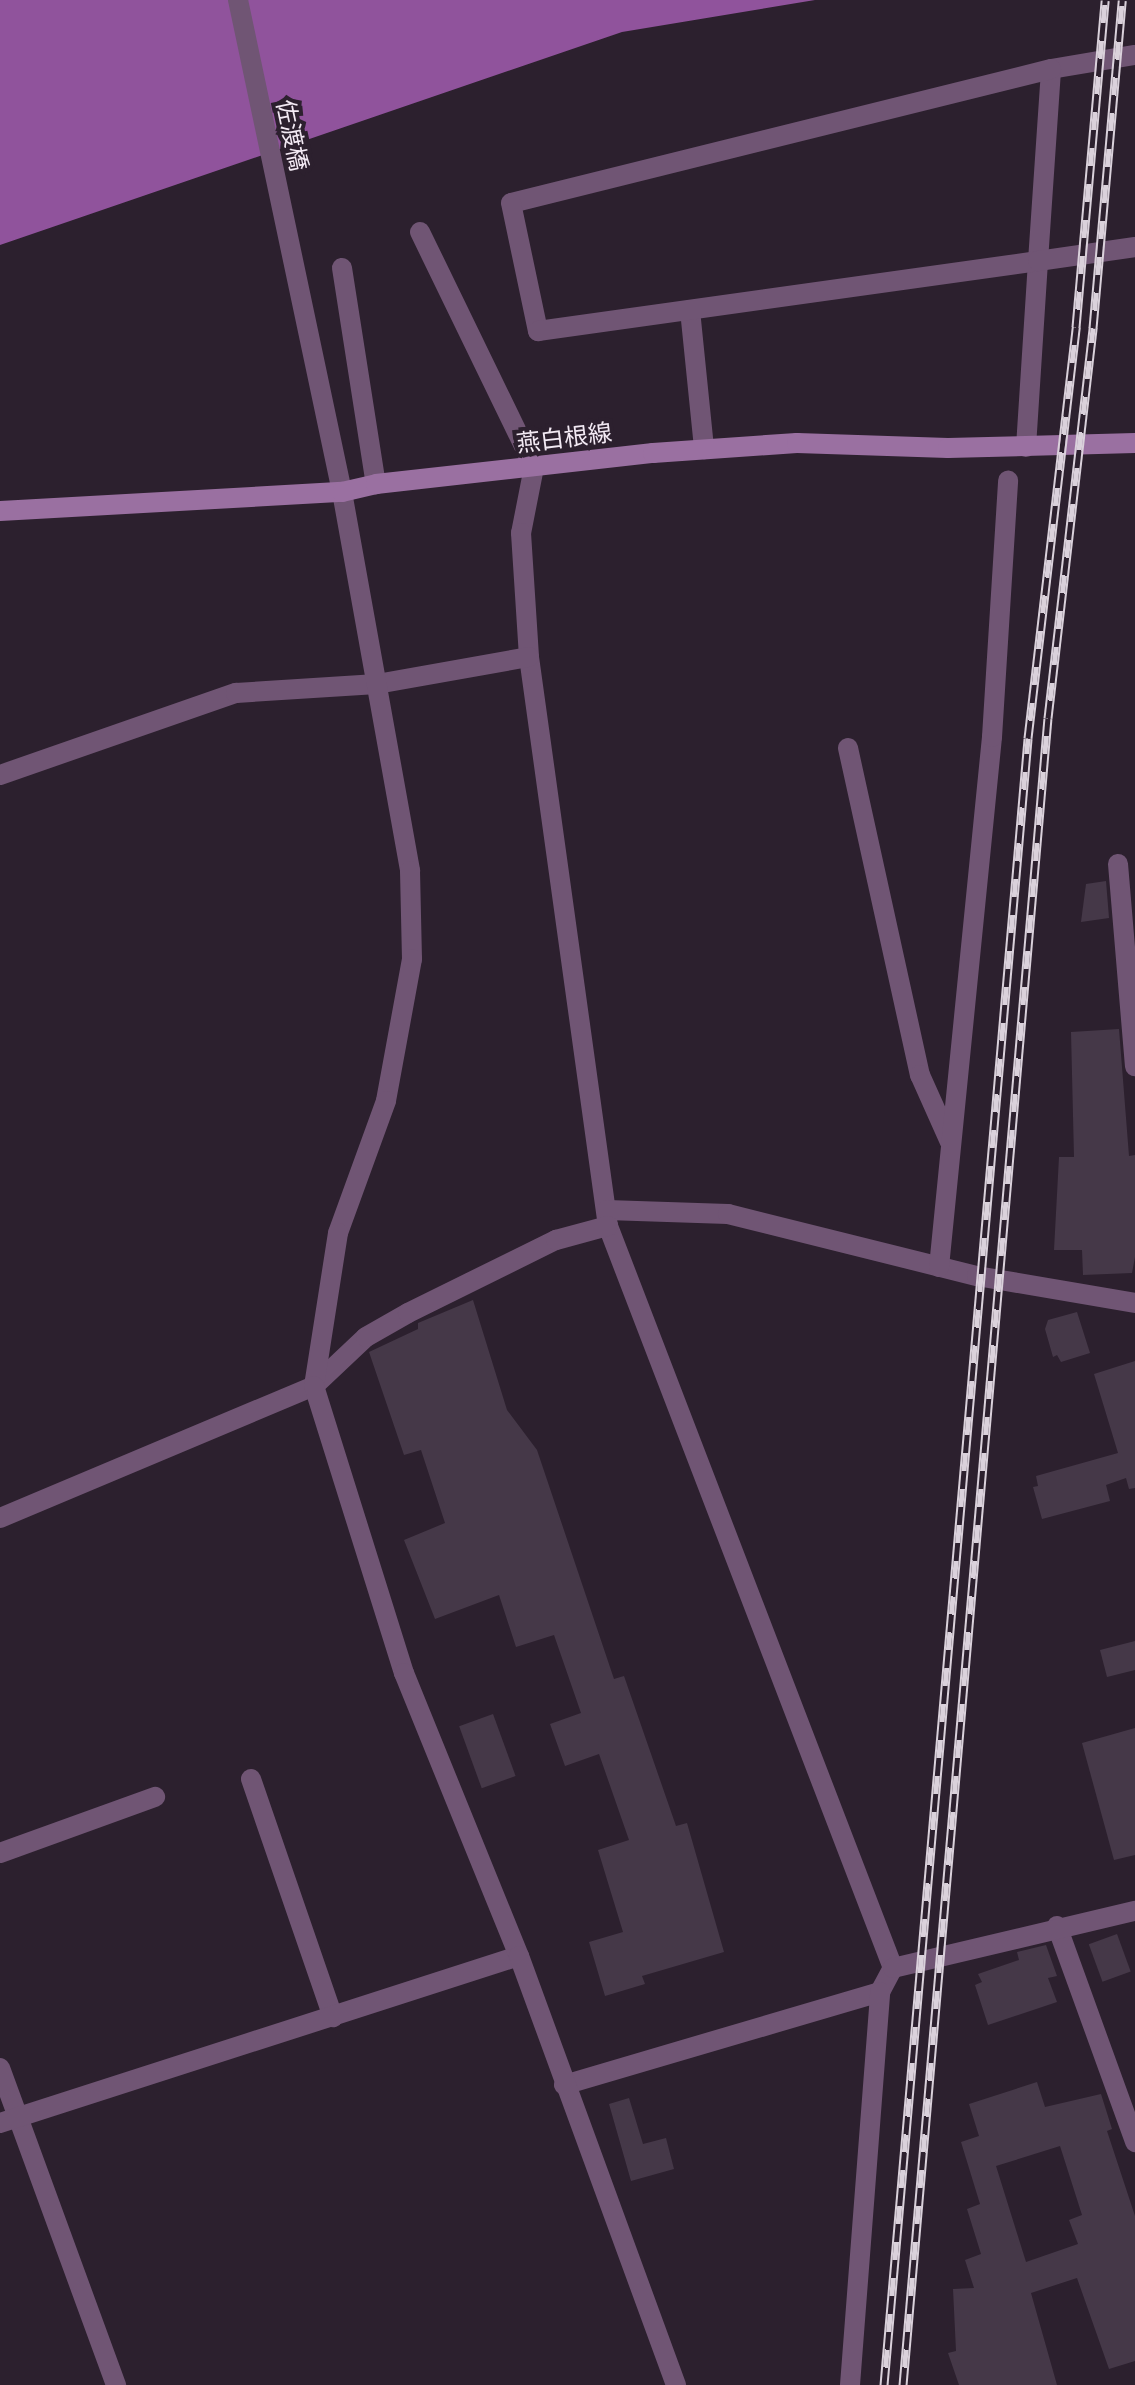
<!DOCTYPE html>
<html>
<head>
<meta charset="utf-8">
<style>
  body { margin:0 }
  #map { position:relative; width:1135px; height:2385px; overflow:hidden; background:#2c202e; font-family:Manrope,"Noto Sans JP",sans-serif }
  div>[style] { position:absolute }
  .water>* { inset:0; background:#90539c }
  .building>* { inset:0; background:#453848; transform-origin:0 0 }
  .minor>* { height:20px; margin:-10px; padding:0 10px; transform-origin:10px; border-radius:10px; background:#705574 }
  .tertiary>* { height:20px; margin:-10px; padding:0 10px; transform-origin:10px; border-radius:10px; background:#705574 }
  .secondary>* { height:20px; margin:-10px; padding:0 10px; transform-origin:10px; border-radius:10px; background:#9a70a1 }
  .rail>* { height:9px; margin-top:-4.5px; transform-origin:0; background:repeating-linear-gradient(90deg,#2c202e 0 18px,#dad1db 0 36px); box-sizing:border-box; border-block:2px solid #dad1db }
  span { translate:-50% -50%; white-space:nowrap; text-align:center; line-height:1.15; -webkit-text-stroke:8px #2c202e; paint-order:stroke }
  .street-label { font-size:24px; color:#f3eaf4 }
</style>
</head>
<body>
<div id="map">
  <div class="water">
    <div style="clip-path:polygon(0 0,815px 0,622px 32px,0 245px)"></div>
  </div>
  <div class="building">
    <div style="clip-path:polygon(1106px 881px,1109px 918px,1081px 922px,1086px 884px)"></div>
    <div style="clip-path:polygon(1119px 1029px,1129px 1156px,1135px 1155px,1135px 1257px,1132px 1273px,1083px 1275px,1082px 1250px,1054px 1250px,1059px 1157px,1074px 1157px,1071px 1032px)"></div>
    <div style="clip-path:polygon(473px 1300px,507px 1410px,537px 1450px,614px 1679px,624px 1676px,676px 1826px,687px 1823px,724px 1952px,642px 1976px,645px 1984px,605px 1996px,589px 1942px,623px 1932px,598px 1850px,629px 1840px,599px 1754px,565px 1766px,550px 1724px,581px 1713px,554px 1635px,516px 1647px,499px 1595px,435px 1619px,404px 1540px,445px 1523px,421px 1450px,404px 1455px,369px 1352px,418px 1329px,418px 1323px)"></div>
    <div style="clip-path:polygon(1077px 1312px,1090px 1353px,1061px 1362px,1057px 1355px,1053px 1357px,1045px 1329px,1048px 1320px)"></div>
    <div style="clip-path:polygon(1135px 1361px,1135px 1488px,1129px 1489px,1126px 1478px,1106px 1485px,1110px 1501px,1042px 1519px,1033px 1487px,1038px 1486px,1036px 1476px,1118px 1453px,1094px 1374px)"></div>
    <div style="clip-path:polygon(1135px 1641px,1135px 1670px,1107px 1677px,1100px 1650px)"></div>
    <div style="left:493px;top:1714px;width:66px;height:36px;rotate:70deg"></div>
    <div style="clip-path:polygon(1135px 1728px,1135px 1855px,1114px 1860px,1082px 1743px)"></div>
    <div style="left:1117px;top:1934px;width:40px;height:30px;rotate:70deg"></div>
    <div style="clip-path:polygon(1046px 1945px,1057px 1976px,1048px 1978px,1057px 2002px,988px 2025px,975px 1985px,982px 1982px,978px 1974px,1019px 1960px,1017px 1952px)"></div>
    <div style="clip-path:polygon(evenodd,1037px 2082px,1045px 2107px,1101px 2094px,1112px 2129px,1107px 2131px,1135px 2216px,1135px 2361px,1109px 2369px,1077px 2278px,1031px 2293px,1057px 2385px,959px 2385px,948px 2353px,956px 2351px,953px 2289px,974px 2288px,965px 2260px,981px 2254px,967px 2209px,980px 2204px,961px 2142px,979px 2136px,969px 2104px,1037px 2082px,1060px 2146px,1082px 2215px,1069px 2220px,1078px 2244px,1026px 2262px,996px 2166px,1060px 2146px)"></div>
    <div style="clip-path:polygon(629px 2098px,643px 2144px,666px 2138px,674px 2169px,631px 2181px,609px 2104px)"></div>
  </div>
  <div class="minor">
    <div style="left:1051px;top:69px;width:85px;rotate:-9.5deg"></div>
    <div style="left:420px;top:232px;width:261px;rotate:64.1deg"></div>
    <div style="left:534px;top:467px;width:67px;rotate:101.1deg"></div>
    <div style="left:521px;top:533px;width:124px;rotate:86.3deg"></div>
    <div style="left:529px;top:657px;width:574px;rotate:82.1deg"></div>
    <div style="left:608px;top:1226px;width:795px;rotate:68.99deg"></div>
    <div style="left:342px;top:268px;width:219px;rotate:81.1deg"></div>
    <div style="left:690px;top:310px;width:140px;rotate:84.2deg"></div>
    <div style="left:1026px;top:447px;width:186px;rotate:-86.3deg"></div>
    <div style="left:1038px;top:261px;width:192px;rotate:-86.1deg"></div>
    <div style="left:1051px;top:69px;width:556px;rotate:166.06deg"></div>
    <div style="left:511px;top:203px;width:131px;rotate:78.1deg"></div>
    <div style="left:538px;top:331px;width:505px;rotate:-7.97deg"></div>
    <div style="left:1038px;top:261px;width:98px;rotate:-8.2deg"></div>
    <div style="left:848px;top:748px;width:335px;rotate:77.6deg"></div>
    <div style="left:920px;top:1075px;width:73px;rotate:65.9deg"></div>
    <div style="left:0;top:775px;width:250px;rotate:-19.2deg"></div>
    <div style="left:236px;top:693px;width:141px;rotate:-3.7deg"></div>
    <div style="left:377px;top:684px;width:154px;rotate:-10.1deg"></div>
    <div style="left:1118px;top:864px;width:203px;rotate:85.2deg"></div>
    <div style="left:607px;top:1210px;width:121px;rotate:1.9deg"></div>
    <div style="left:728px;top:1214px;width:257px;rotate:14deg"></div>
    <div style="left:977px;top:1276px;width:160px;rotate:9.7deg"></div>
    <div style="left:939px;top:1267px;width:533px;rotate:-84.29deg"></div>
    <div style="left:992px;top:737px;width:257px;rotate:-86.4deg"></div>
    <div style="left:0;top:1518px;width:341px;rotate:-22.8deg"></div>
    <div style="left:314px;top:1386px;width:71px;rotate:-43.3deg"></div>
    <div style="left:366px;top:1337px;width:48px;rotate:-29.7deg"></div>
    <div style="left:408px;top:1313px;width:165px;rotate:-26.3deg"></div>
    <div style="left:556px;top:1240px;width:54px;rotate:-15.1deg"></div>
    <div style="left:251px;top:1779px;width:252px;rotate:71deg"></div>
    <div style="left:0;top:1853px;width:165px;rotate:-19.9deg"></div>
    <div style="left:1057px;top:1926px;width:230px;rotate:70.1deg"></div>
    <div style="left:0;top:2068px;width:338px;rotate:69.9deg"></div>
    <div style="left:564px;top:2085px;width:329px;rotate:-16.4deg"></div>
    <div style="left:880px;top:1992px;width:27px;rotate:-62deg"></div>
    <div style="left:893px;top:1968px;width:249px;rotate:-13.3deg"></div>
    <div style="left:0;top:2123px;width:545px;rotate:-17.84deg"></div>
    <div style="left:850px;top:2385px;width:394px;rotate:-85.6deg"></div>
  </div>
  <div class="tertiary">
    <div style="left:238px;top:0;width:503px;rotate:78.06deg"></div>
    <div style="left:342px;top:492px;width:385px;rotate:79.8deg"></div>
    <div style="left:410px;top:871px;width:88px;rotate:88.7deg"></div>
    <div style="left:412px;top:959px;width:144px;rotate:100.4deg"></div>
    <div style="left:386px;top:1101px;width:140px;rotate:110deg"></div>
    <div style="left:338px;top:1233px;width:155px;rotate:98.9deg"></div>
    <div style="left:314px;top:1386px;width:301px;rotate:72.6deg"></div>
    <div style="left:404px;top:1673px;width:305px;rotate:67.9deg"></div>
    <div style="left:519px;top:1956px;width:457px;rotate:69.9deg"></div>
  </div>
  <div class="secondary">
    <div style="left:0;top:511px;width:343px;rotate:-3.2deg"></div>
    <div style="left:342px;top:492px;width:35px;rotate:-13deg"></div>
    <div style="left:376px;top:484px;width:279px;rotate:-6.4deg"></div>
    <div style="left:653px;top:453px;width:144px;rotate:-4deg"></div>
    <div style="left:797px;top:443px;width:151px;rotate:1.9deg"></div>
    <div style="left:948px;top:448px;width:187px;rotate:-1.5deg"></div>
  </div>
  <div class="rail">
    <div style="left:884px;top:2385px;width:1653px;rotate:-85deg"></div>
    <div style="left:1028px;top:738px;width:414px;rotate:-83.3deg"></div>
    <div style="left:1076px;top:327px;width:328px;rotate:-84.9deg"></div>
    <div style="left:903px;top:2385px;width:1673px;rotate:-85.03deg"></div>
    <div style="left:1048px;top:718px;width:393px;rotate:-83.4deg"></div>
    <div style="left:1093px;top:328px;width:329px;rotate:-84.9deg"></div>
  </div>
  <div class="street-label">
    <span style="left:293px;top:135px;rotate:78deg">佐渡橋</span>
    <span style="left:564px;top:437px;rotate:-7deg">燕白根線</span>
  </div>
</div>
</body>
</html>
